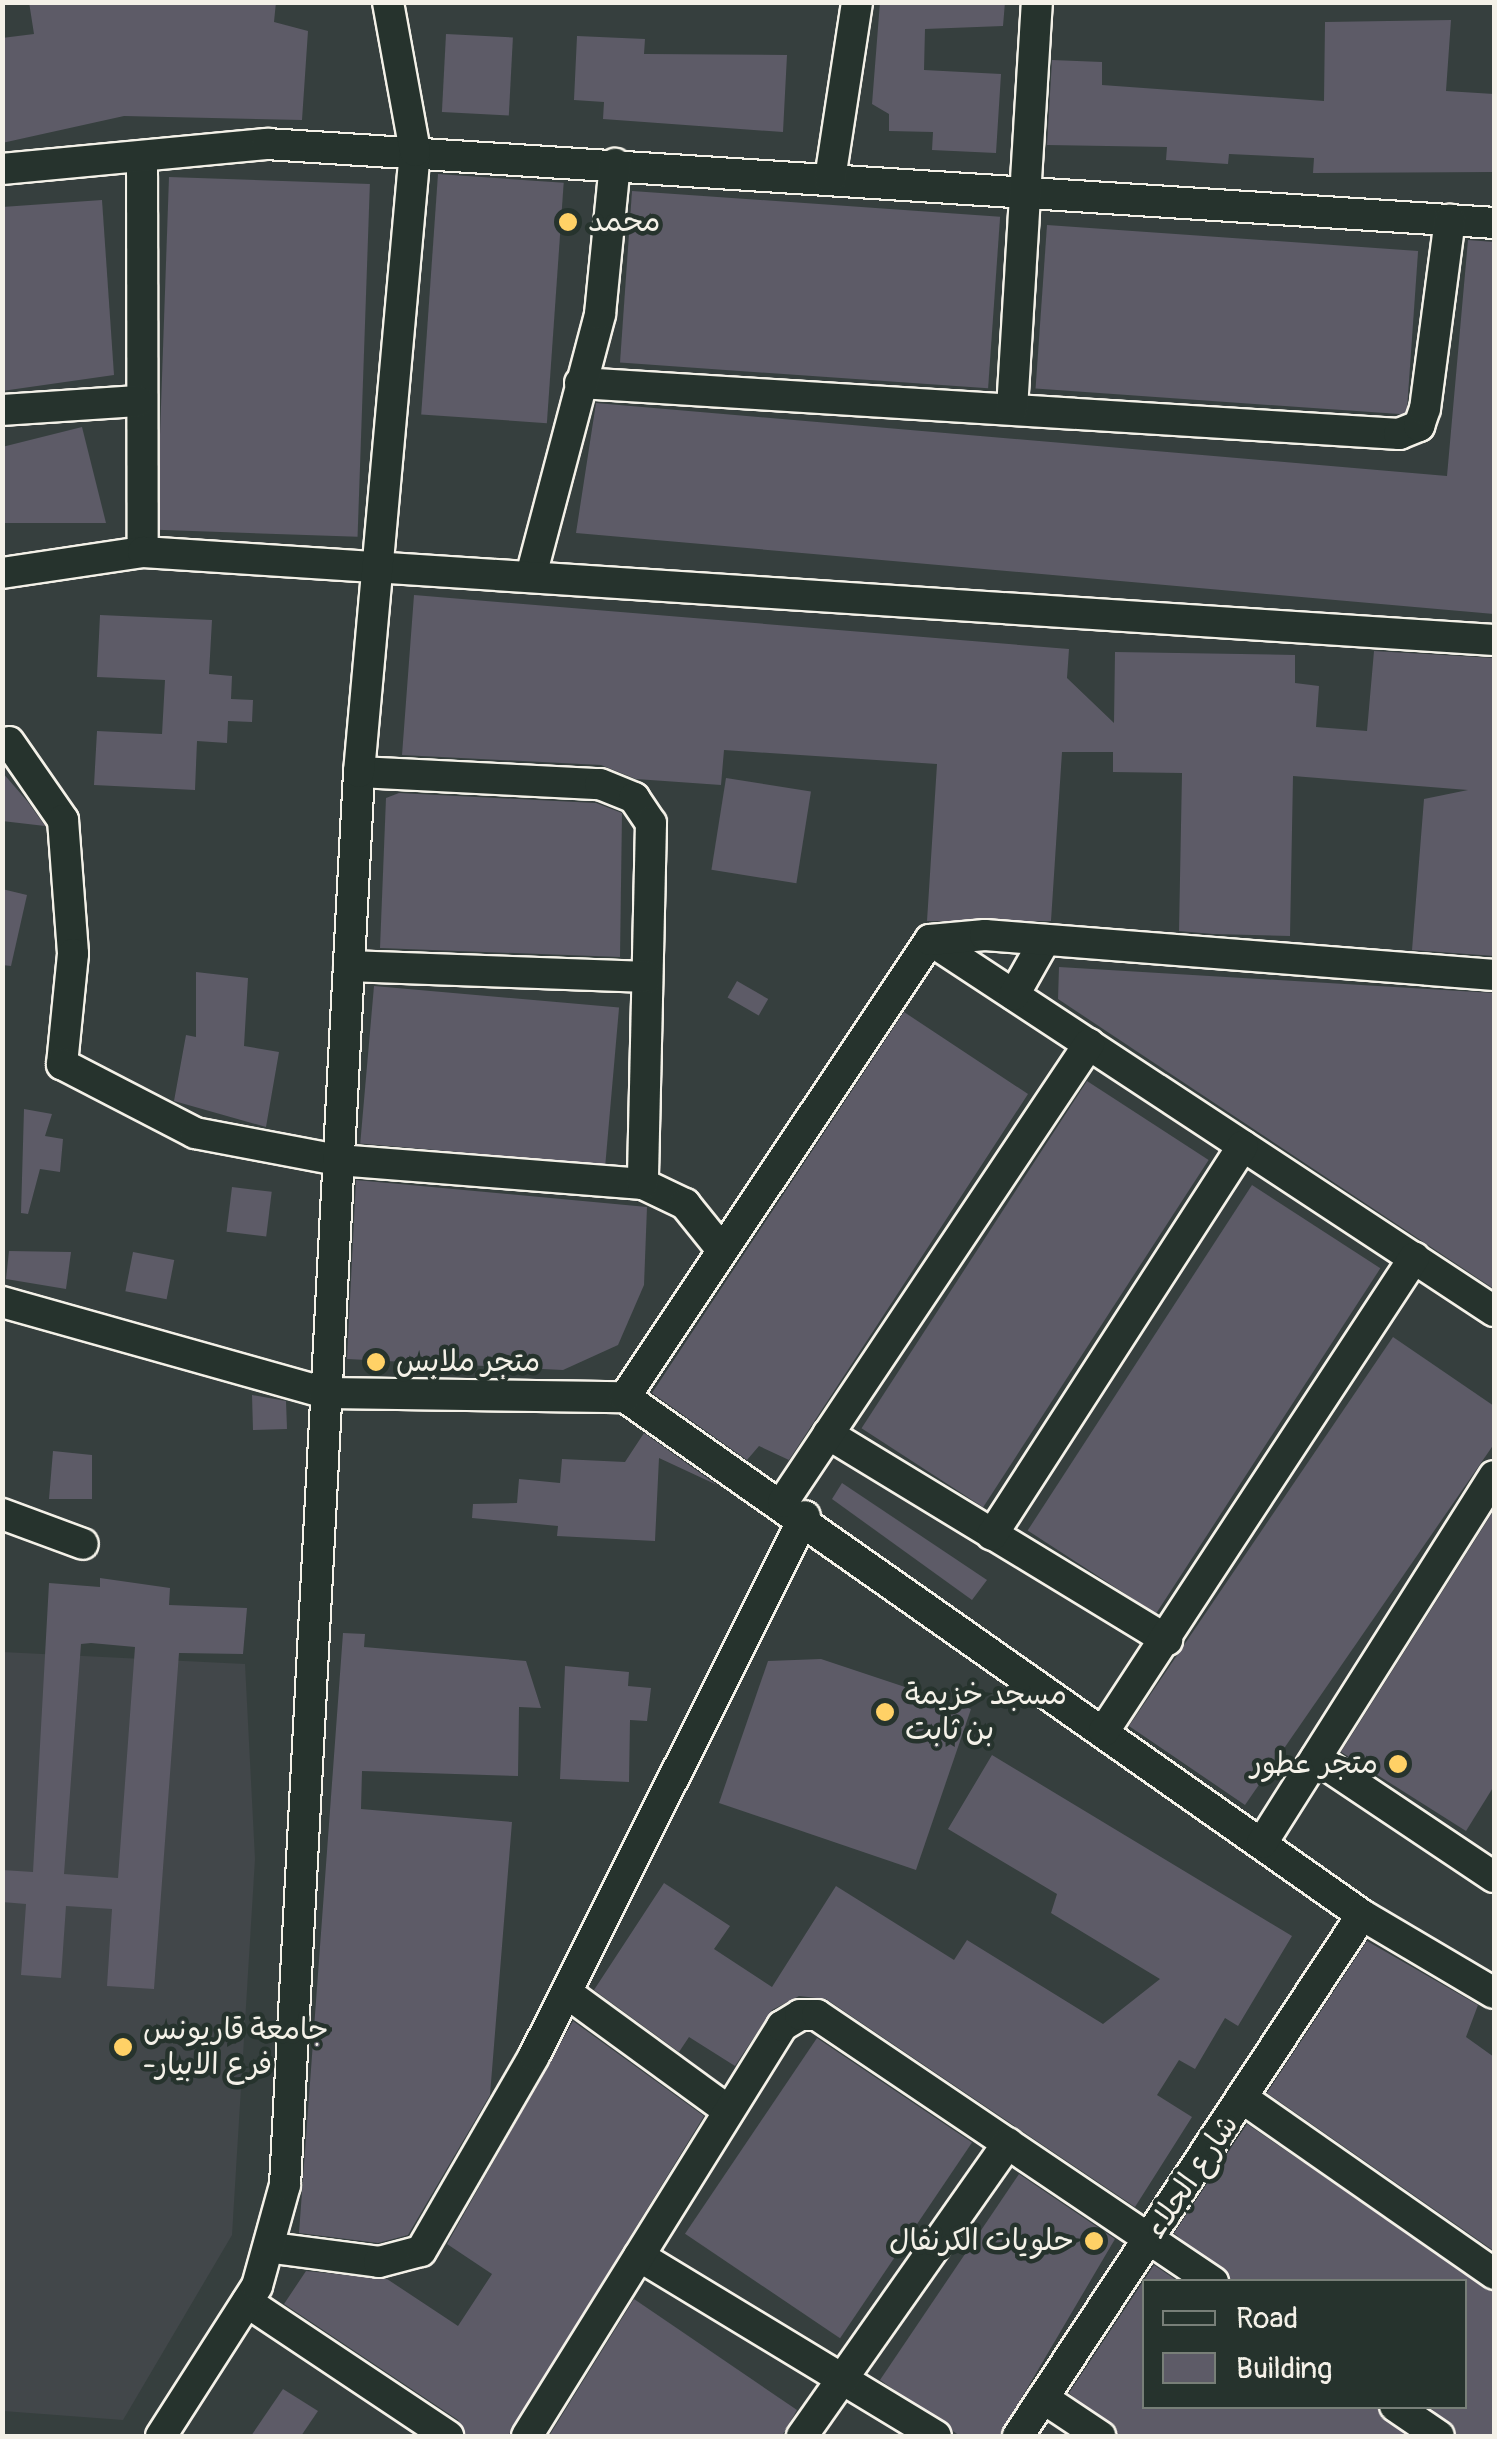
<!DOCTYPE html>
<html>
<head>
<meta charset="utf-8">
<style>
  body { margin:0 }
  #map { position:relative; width:1497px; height:2439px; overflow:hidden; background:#363f3e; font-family:Pangolin,"Playpen Sans Arabic",sans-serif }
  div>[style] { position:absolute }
  .built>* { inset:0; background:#42474a }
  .building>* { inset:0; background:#5d5b67; transform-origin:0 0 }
  .roads { filter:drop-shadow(2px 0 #f4f1e8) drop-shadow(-2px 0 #f4f1e8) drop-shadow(0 2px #f4f1e8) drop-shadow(0 -2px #f4f1e8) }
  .street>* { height:30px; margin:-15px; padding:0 15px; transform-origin:15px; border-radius:15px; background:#26332d }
  .dots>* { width:28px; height:28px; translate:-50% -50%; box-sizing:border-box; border:5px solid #26332d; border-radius:50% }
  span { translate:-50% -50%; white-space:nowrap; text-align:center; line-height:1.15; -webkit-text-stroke:9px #26332d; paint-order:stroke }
  .poi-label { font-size:30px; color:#f4f1e8 }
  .left { translate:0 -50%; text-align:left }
  .right { translate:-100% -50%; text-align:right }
  .street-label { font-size:30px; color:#f4f1e8 }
  .frame { position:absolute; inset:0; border:5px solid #f4f1e8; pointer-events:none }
  .legend { position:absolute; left:1142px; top:2279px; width:325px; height:130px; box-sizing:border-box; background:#26332d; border:2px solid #787f78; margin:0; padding:12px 18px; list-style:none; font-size:30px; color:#f4f1e8 }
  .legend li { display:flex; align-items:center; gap:20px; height:50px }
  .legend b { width:50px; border:2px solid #787f78 }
</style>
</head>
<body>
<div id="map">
  <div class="built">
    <div style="clip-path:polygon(2px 1652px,245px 1664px,255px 1859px,232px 2235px,123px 2420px,3px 2411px)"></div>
  </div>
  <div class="building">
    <div style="clip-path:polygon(29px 2px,276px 2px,274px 22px,308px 31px,302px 120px,124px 116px,2px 143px,2px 38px,34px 34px)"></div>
    <div style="clip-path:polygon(880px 2px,1005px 2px,1003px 26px,925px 29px,924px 70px,1001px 74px,996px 153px,932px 150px,933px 132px,889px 131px,889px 114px,872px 104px)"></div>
    <div style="clip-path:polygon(1451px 20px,1446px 91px,1494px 94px,1494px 172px,1313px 173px,1314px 158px,1229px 154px,1228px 164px,1166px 160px,1167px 147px,1047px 145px,1052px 60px,1102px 62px,1102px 85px,1324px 101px,1325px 22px)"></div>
    <div style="left:446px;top:34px;width:67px;height:78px;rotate:3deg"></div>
    <div style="clip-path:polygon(577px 36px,645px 39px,644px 54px,787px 55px,783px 132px,603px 119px,604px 102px,574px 100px)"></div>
    <div style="left:438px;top:174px;width:126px;height:241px;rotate:4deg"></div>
    <div style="left:169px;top:177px;width:201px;height:353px;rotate:2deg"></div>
    <div style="left:632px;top:191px;width:369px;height:172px;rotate:4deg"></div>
    <div style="clip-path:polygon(102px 200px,114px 375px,2px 391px,2px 207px)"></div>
    <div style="left:1047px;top:225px;width:372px;height:164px;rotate:4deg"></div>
    <div style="clip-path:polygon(1468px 240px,1494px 242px,1494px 614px,576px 533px,596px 403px,1447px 476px)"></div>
    <div style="clip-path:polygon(82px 427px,106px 523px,2px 523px,2px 447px)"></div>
    <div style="clip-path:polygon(414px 595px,1069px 649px,1067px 678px,1114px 723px,1115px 652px,1295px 655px,1295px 683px,1319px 686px,1316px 727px,1367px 731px,1374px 651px,1494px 658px,1494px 956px,1412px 950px,1424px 799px,1468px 790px,1293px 776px,1290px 936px,1213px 934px,1179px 931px,1182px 773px,1113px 772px,1113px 752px,1062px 752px,1051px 921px,927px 921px,937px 764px,724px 750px,721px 785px,636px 779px,601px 765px,402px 755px)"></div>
    <div style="clip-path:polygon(100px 615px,212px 620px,209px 674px,232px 676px,231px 699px,253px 700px,252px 722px,228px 721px,227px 743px,197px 741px,195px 790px,94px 785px,97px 731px,162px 734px,165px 680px,97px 677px)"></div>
    <div style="clip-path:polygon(2px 772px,28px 802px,45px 826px,2px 821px)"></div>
    <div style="left:726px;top:778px;width:86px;height:93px;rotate:9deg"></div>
    <div style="clip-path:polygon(399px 793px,596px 803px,622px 813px,620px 957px,380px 948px,386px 798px)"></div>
    <div style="clip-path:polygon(2px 889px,27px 895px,11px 966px,2px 965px)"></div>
    <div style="clip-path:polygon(1059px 967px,1494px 993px,1494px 1289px,1058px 999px)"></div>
    <div style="clip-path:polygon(196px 972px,248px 978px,244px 1046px,279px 1052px,266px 1127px,174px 1101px,186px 1035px,196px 1037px)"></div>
    <div style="left:737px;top:981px;width:36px;height:19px;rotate:30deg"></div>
    <div style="left:374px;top:986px;width:246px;height:158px;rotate:5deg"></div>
    <div style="clip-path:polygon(904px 1012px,1028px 1094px,789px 1460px,759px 1446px,747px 1460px,652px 1393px)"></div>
    <div style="left:1087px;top:1081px;width:145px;height:414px;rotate:33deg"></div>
    <div style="clip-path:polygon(24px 1109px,52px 1114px,45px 1136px,63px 1139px,60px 1172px,40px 1169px,28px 1214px,21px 1213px)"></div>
    <div style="clip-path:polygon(356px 1180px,647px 1207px,644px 1285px,618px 1345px,563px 1370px,347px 1359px)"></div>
    <div style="left:1252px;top:1185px;width:153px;height:412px;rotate:33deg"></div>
    <div style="left:232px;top:1187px;width:40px;height:45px;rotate:7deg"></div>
    <div style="clip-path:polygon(9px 1251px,71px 1252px,66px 1289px,6px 1279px)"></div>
    <div style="left:133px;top:1252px;width:42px;height:40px;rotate:11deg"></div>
    <div style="clip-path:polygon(1393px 1337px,1494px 1406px,1494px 1444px,1245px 1805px,1129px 1726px)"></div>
    <div style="clip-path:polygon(252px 1395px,286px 1401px,287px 1429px,253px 1430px)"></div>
    <div style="clip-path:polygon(644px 1433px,717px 1485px,659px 1458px,655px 1541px,557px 1536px,558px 1526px,472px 1518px,473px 1504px,517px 1503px,519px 1479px,560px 1483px,562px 1459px,625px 1462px)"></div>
    <div style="clip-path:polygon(53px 1451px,92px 1455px,92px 1499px,49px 1499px)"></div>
    <div style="clip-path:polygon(842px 1483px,987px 1580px,972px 1600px,832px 1499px)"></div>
    <div style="clip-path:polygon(1494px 1510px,1494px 1786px,1466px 1831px,1341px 1752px)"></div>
    <div style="clip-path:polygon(evenodd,100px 1578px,170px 1588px,169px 1605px,247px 1608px,243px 1654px,179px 1653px,154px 1989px,107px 1986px,112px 1909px,66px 1906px,61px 1978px,21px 1975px,26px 1904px,2px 1902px,2px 1870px,33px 1872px,49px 1583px,100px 1587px,100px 1578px,91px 1643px,135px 1647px,118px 1878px,64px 1874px,81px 1644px,91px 1643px)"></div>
    <div style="clip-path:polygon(343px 1633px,365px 1634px,364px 1647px,526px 1661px,541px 1708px,519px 1707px,518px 1776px,362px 1771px,361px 1809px,512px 1822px,490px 2095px,408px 2235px,378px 2243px,299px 2233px)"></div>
    <div style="clip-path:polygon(821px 1659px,971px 1709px,916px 1870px,719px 1803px,768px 1661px)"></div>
    <div style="clip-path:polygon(565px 1666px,629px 1672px,628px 1686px,651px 1688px,647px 1721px,630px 1720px,629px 1782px,560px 1779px)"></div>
    <div style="clip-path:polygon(992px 1755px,1292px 1936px,1238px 2026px,1225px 2018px,1195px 2069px,1179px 2060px,1157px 2095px,1192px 2117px,1135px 2207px,826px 1999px,799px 1996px,772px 2010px,735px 2066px,689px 2037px,679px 2052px,594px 1990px,664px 1883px,730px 1926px,714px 1949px,772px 1987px,836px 1886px,954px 1960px,967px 1940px,1103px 2024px,1160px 1979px,1051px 1913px,1057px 1894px,948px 1829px)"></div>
    <div style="clip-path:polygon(1367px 1941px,1478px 2005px,1466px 2037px,1494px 2057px,1494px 2251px,1267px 2093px)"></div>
    <div style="clip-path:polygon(573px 2021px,704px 2116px,508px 2436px,467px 2436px,458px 2420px,284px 2304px,306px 2271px,387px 2279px,458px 2326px,492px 2274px,447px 2244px)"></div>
    <div style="left:817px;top:2038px;width:187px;height:236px;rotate:34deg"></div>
    <div style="clip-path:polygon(1247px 2124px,1494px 2292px,1494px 2436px,1458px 2436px,1429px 2406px,1464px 2406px,1464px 2282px,1231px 2282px,1174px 2233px)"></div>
    <div style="clip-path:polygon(1019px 2174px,1115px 2239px,999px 2436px,960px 2436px,880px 2380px)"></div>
    <div style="clip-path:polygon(1154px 2265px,1179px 2282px,1144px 2282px,1144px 2406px,1377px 2406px,1406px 2436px,1119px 2436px,1069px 2393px)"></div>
    <div style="clip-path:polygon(634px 2299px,797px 2410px,782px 2436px,549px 2436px)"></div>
    <div style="clip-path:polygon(283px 2389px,318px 2411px,301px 2436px,251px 2436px)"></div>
  </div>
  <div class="roads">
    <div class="street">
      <div style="left:142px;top:157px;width:395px;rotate:89.9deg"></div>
      <div style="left:2px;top:169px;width:266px;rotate:-5.4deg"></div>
      <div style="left:267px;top:144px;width:1230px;rotate:3.68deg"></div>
      <div style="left:830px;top:179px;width:179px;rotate:-81.3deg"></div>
      <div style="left:580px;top:383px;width:821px;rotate:3.56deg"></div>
      <div style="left:1399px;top:434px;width:22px;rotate:-22deg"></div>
      <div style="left:1419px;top:426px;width:18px;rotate:-71deg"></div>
      <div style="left:1425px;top:409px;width:191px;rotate:-82.5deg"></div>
      <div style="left:1012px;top:409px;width:408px;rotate:-86.5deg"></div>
      <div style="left:2px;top:410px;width:136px;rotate:-3.8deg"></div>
      <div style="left:532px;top:572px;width:267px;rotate:-75.2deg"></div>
      <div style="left:600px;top:314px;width:151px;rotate:-84.3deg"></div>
      <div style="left:2px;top:573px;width:143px;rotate:-8.5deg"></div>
      <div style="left:143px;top:552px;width:1354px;rotate:3.73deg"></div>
      <div style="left:9px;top:742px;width:95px;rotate:55.3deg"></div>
      <div style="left:63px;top:820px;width:134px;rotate:85.7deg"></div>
      <div style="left:73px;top:954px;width:111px;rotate:95.7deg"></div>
      <div style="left:62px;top:1064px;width:150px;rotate:27.4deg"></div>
      <div style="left:195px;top:1133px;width:146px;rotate:10.7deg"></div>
      <div style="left:338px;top:1160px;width:306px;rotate:4.5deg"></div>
      <div style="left:643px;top:1184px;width:47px;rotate:25.5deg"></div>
      <div style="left:685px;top:1204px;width:59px;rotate:51.2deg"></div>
      <div style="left:359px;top:772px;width:241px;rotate:2.9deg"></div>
      <div style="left:600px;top:784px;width:37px;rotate:22deg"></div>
      <div style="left:634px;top:798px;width:30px;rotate:56deg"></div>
      <div style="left:651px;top:823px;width:361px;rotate:91.3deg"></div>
      <div style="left:930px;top:940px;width:675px;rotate:33.34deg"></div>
      <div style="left:349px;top:966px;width:298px;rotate:2.1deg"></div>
      <div style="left:1014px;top:995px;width:63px;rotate:-60.6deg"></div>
      <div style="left:2px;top:1302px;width:337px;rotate:15.7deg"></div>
      <div style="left:326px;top:1393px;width:299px;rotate:0.8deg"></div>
      <div style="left:625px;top:1397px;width:901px;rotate:35.1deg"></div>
      <div style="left:1362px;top:1915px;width:153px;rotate:30.6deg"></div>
      <div style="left:625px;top:1397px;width:549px;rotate:-56.28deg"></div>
      <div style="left:930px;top:940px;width:55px;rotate:-5.2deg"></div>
      <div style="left:985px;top:935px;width:511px;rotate:4.49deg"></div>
      <div style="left:828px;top:1434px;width:397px;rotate:31.3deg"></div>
      <div style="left:783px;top:1502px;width:551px;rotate:-56.25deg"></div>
      <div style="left:2px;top:1514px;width:86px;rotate:20.3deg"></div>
      <div style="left:992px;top:1535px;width:463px;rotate:-57.2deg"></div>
      <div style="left:1104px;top:1731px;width:566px;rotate:-56.76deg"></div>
      <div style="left:1316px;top:1758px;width:214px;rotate:33.8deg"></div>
      <div style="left:1262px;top:1843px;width:434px;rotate:-57.7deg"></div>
      <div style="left:567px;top:1993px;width:200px;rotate:36.1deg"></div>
      <div style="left:1245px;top:2100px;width:304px;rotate:34.9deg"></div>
      <div style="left:273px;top:2248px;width:107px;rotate:7.5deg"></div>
      <div style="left:379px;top:2262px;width:43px;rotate:-14.7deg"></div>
      <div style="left:421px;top:2251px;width:225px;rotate:-59.9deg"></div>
      <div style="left:534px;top:2056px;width:604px;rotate:-63.35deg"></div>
      <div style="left:639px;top:2256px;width:347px;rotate:31.2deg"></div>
      <div style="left:247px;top:2302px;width:242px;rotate:33.7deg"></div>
      <div style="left:1043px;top:2398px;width:69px;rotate:33.7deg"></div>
      <div style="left:1395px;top:2406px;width:53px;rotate:34.3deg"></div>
      <div style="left:161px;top:2436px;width:178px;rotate:-57.4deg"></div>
      <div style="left:257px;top:2286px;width:105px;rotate:-74.5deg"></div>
      <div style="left:285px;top:2185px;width:1415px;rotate:-87deg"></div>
      <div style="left:359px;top:772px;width:624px;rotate:-84.85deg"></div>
      <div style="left:415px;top:151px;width:151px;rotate:-100.3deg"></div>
      <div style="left:527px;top:2436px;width:483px;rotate:-58.1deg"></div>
      <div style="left:782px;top:2026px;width:21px;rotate:-31deg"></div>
      <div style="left:800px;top:2015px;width:17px"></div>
      <div style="left:817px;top:2015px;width:478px;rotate:34deg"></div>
      <div style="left:802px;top:2436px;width:358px;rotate:-54.9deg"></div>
      <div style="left:1018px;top:2436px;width:624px;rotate:-56.56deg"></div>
    </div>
  </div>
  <div class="dots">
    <div style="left:568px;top:222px;background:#ffd166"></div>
    <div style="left:376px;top:1362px;background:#ffd166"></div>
    <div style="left:885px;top:1712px;background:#ffd166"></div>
    <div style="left:1398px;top:1764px;background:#ffd166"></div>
    <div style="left:123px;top:2047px;background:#ffd166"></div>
    <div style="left:1094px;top:2241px;background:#ffd166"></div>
  </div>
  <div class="poi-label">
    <span class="left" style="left:588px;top:222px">محمد</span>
    <span class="left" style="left:396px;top:1362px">متجر ملابس</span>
    <span class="left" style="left:905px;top:1712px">مسجد خزيمة<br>بن ثابت</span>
    <span class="right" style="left:1378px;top:1764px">متجر عطور</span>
    <span class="left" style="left:143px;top:2047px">جامعة قاريونس<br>-فرع الابيار</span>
    <span class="right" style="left:1074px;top:2241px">حلويات الكرنفال</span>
  </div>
  <div class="street-label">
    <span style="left:1192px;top:2177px;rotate:-56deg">شارع الجلاء</span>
  </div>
  <div class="frame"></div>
  <ul class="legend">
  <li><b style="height:12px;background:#26332d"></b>Road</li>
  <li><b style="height:28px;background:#5d5b67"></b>Building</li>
  </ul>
</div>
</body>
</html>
